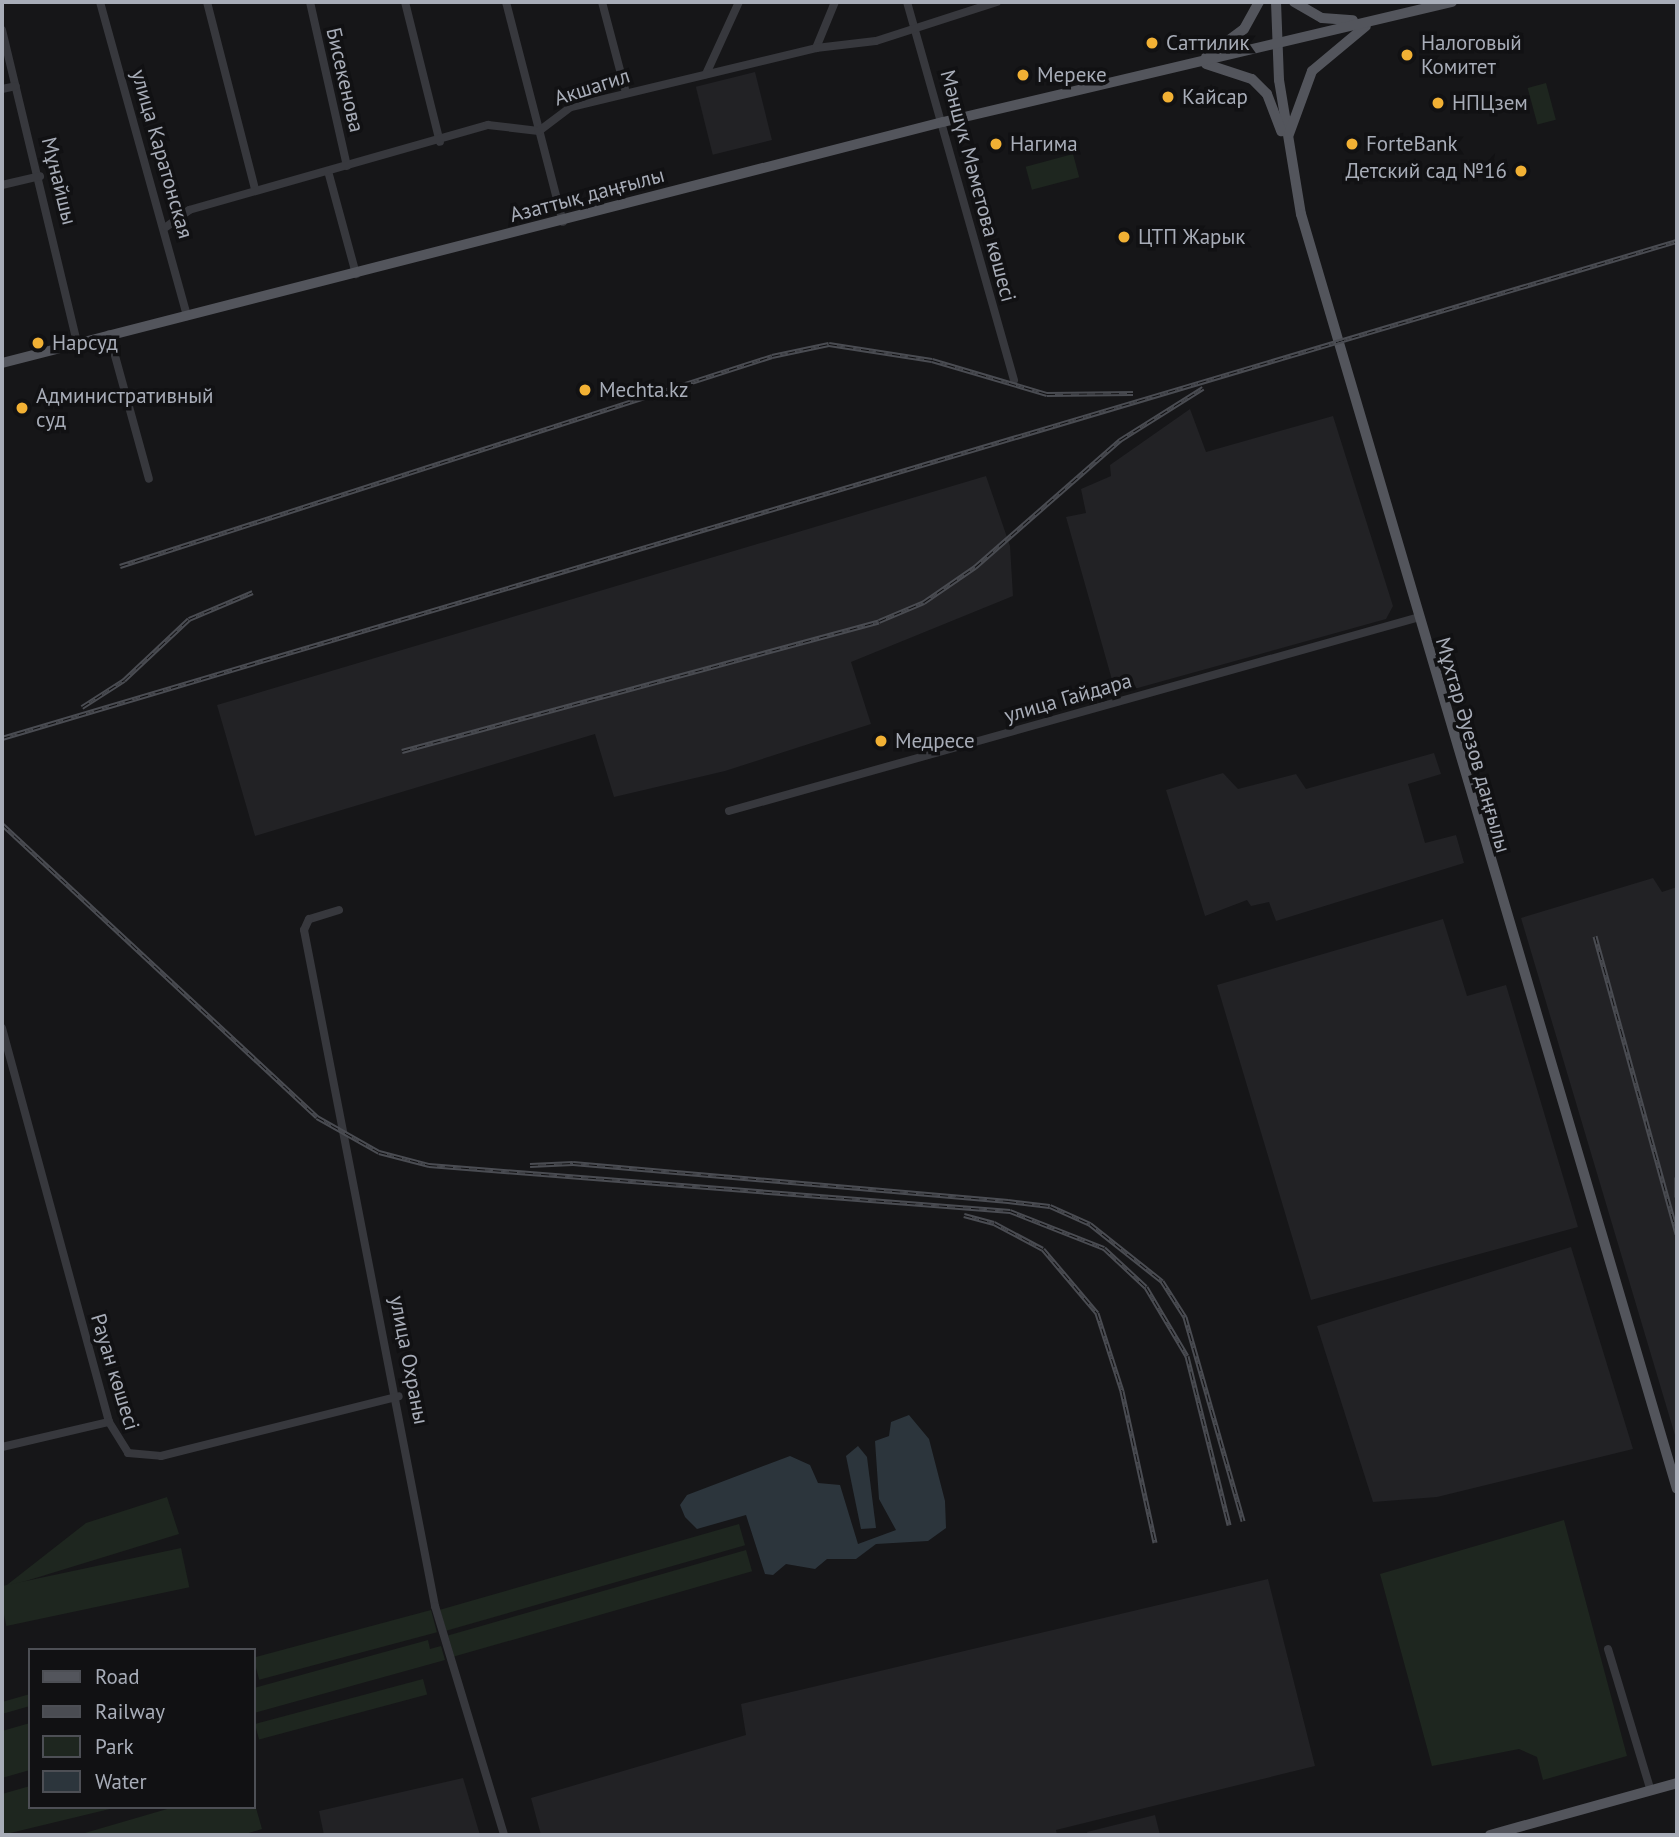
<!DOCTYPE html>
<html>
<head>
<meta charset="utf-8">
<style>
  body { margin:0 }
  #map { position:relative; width:1679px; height:1837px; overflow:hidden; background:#161618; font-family:"PT Sans",sans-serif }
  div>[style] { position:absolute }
  .built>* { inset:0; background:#222225; transform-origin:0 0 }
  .green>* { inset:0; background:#1e261f; transform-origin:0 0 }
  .water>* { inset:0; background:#2c353c }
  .minor>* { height:8px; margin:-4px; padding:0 4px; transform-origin:4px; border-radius:4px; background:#37383d }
  .major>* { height:10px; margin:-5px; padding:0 5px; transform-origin:5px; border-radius:5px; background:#53555c }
  .rail>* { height:5px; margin-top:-2.5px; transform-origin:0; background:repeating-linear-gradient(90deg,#111113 0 8px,#4a4c52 0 16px); box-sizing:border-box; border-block:2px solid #4a4c52 }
  .dots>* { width:19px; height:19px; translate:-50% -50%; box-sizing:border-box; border:4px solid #111113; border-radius:50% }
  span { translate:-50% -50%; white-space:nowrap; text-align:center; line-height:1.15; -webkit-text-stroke:7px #111113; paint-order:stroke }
  .poi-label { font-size:21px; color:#a8adb8 }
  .left { translate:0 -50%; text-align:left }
  .right { translate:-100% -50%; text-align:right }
  .street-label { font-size:21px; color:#a8adb8 }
  .frame { position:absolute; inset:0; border:4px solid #a8adb8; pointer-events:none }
  .legend { position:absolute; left:28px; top:1648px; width:228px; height:161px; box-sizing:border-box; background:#111113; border:2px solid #4d4f55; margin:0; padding:9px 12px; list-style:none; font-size:21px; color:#a8adb8 }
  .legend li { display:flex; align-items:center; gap:14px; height:35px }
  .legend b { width:35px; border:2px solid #4d4f55 }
</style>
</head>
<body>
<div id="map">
  <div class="built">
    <div style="left:755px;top:72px;width:70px;height:61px;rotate:76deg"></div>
    <div style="clip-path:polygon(1190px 409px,1206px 452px,1333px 416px,1393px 606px,1386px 619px,1116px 694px,1066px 517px,1086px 513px,1081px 489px,1111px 476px,1110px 465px)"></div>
    <div style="clip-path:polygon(986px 476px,1010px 546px,1013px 596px,851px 662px,871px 724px,725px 771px,614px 797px,595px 734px,255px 836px,217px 705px)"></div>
    <div style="clip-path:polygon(1434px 753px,1441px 774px,1408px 784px,1425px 843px,1456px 835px,1464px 863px,1276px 921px,1269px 902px,1251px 906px,1247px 900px,1205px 916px,1166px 790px,1223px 773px,1238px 789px,1296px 774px,1306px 789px)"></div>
    <div style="clip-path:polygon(1653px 878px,1662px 892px,1677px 887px,1677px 1442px,1521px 918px)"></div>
    <div style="clip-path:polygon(1443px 919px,1467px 996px,1506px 985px,1578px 1227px,1311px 1300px,1217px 985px)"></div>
    <div style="clip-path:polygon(1571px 1247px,1633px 1449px,1437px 1497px,1373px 1502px,1317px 1326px)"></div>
    <div style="clip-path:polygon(1268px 1579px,1315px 1766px,1056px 1830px,1057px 1835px,541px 1835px,531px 1798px,746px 1735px,741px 1704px)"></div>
    <div style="clip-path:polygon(463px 1778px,480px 1835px,324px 1835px,319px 1811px)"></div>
    <div style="clip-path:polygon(1155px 1815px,1160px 1835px,1088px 1835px,1087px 1832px)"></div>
  </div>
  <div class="green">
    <div style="left:1546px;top:83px;width:38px;height:19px;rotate:75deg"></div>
    <div style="left:1073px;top:154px;width:24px;height:49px;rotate:75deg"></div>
    <div style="clip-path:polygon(167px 1497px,179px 1534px,3px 1588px,86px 1523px)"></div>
    <div style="clip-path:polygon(1564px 1520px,1627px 1756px,1543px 1780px,1537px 1757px,1519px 1749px,1432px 1766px,1380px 1574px)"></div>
    <div style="left:739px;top:1524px;width:22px;height:311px;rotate:74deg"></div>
    <div style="left:181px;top:1548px;width:40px;height:187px;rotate:78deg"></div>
    <div style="left:746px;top:1550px;width:22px;height:310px;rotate:74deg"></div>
    <div style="left:431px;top:1610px;width:23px;height:184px;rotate:75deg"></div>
    <div style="clip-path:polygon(428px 1640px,430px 1649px,441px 1646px,445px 1660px,254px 1713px,254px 1688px)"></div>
    <div style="left:423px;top:1679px;width:16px;height:174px;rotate:75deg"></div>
    <div style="clip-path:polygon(30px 1694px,30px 1706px,2px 1714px,2px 1702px)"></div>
    <div style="clip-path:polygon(30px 1723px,30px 1770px,2px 1778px,2px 1731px)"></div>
    <div style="clip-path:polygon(30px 1786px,30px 1807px,118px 1807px,2px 1835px,2px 1794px)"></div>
    <div style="clip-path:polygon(254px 1801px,262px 1829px,242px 1835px,78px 1835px,174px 1807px,254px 1807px)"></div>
  </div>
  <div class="water">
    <div style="clip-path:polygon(909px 1415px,929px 1439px,945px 1501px,946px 1528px,928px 1541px,876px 1544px,856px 1559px,827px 1559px,815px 1569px,786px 1564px,773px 1575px,765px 1574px,746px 1515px,697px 1529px,685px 1517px,680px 1505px,687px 1495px,790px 1456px,810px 1465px,818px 1483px,840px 1485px,858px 1544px,896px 1530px,879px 1499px,875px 1441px,889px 1436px,891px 1422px)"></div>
    <div style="clip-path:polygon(858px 1446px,867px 1457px,876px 1528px,861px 1529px,846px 1456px)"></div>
  </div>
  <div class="minor">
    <div style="left:100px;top:2px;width:326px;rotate:74.5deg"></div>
    <div style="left:207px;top:2px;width:193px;rotate:75.6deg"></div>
    <div style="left:310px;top:2px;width:168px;rotate:77.3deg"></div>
    <div style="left:405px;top:2px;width:144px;rotate:76deg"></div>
    <div style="left:506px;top:2px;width:227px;rotate:75.5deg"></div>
    <div style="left:602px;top:2px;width:94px;rotate:75.2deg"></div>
    <div style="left:907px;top:2px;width:393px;rotate:74.2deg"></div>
    <div style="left:2px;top:30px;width:322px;rotate:76.5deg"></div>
    <div style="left:816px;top:48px;width:50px;rotate:-67.6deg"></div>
    <div style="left:706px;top:74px;width:79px;rotate:-65.4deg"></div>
    <div style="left:2px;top:89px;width:14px;rotate:-12deg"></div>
    <div style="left:328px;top:171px;width:107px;rotate:74.8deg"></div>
    <div style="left:2px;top:185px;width:39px;rotate:-13deg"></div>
    <div style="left:166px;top:227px;width:29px;rotate:-36deg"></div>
    <div style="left:189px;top:210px;width:311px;rotate:-15.9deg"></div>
    <div style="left:488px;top:125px;width:51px;rotate:6.7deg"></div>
    <div style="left:539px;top:131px;width:40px;rotate:-37deg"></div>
    <div style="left:571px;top:107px;width:252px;rotate:-13.5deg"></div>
    <div style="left:816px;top:48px;width:60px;rotate:-6.7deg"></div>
    <div style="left:876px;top:41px;width:127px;rotate:-17.9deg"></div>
    <div style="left:109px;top:334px;width:150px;rotate:74.6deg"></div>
    <div style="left:729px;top:811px;width:714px;rotate:-15.69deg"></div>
    <div style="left:339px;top:910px;width:31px;rotate:163deg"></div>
    <div style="left:309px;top:919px;width:12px;rotate:114deg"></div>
    <div style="left:304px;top:930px;width:689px;rotate:79.03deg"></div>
    <div style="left:435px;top:1606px;width:239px;rotate:73.2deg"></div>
    <div style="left:2px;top:1028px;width:408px;rotate:74.8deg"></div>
    <div style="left:109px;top:1422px;width:36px;rotate:58deg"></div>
    <div style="left:128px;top:1453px;width:33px;rotate:5deg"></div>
    <div style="left:161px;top:1456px;width:245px;rotate:-14.1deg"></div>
    <div style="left:2px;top:1447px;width:110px;rotate:-13.2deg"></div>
    <div style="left:1608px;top:1649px;width:148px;rotate:73.2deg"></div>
  </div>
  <div class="major">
    <div style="left:1276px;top:2px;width:78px;rotate:87.8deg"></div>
    <div style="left:1279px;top:80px;width:136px;rotate:80.7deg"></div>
    <div style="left:1301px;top:214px;width:1329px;rotate:73.57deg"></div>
    <div style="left:1294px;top:2px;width:32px;rotate:30deg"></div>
    <div style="left:1322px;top:18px;width:31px;rotate:4deg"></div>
    <div style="left:1206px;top:57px;width:47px;rotate:-36.4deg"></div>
    <div style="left:1244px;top:29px;width:31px;rotate:-61deg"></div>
    <div style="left:1206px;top:64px;width:48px;rotate:18.1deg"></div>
    <div style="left:1252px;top:79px;width:21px;rotate:45deg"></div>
    <div style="left:1267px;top:94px;width:40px;rotate:69deg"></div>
    <div style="left:1289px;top:134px;width:67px;rotate:-69.9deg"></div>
    <div style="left:1312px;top:71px;width:70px;rotate:-39.8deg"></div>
    <div style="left:2px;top:363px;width:971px;rotate:-14.37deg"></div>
    <div style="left:943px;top:122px;width:523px;rotate:-13.27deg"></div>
    <div style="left:1490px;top:1835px;width:194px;rotate:-15.5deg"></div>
  </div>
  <div class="rail">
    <div style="left:120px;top:566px;width:685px;rotate:-17.85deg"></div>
    <div style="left:772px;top:356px;width:58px;rotate:-11.9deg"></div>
    <div style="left:829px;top:344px;width:104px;rotate:8.8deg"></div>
    <div style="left:932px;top:360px;width:120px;rotate:16.5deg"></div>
    <div style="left:1047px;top:394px;width:86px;rotate:-0.7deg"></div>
    <div style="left:82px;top:707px;width:50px;rotate:-32.7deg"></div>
    <div style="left:124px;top:680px;width:89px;rotate:-43.2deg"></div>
    <div style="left:189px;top:619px;width:69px;rotate:-22.9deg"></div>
    <div style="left:2px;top:738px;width:1747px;rotate:-16.53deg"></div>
    <div style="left:402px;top:751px;width:494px;rotate:-15.2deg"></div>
    <div style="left:879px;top:621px;width:49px;rotate:-22.9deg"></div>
    <div style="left:924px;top:602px;width:62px;rotate:-34.5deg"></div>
    <div style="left:975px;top:567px;width:193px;rotate:-41.2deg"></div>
    <div style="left:1120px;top:440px;width:98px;rotate:-32.1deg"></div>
    <div style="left:2px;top:824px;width:430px;rotate:42.9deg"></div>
    <div style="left:317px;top:1117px;width:71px;rotate:29.4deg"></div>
    <div style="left:379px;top:1152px;width:52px;rotate:14.6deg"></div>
    <div style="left:429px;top:1165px;width:583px;rotate:4.53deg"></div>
    <div style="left:1010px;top:1211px;width:101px;rotate:21.5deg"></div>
    <div style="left:1104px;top:1248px;width:57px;rotate:42.9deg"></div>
    <div style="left:1146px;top:1287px;width:80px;rotate:59.3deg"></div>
    <div style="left:1187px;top:1356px;width:174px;rotate:76deg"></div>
    <div style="left:1595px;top:936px;width:309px;rotate:74.6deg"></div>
    <div style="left:530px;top:1165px;width:43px;rotate:-2.7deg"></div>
    <div style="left:573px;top:1163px;width:437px;rotate:5deg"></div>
    <div style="left:1008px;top:1201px;width:42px;rotate:6.8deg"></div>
    <div style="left:1050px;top:1206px;width:44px;rotate:24.2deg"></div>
    <div style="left:1090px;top:1224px;width:92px;rotate:38.4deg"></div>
    <div style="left:1162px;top:1281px;width:43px;rotate:57.4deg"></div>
    <div style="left:1185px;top:1317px;width:212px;rotate:74.1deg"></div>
    <div style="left:1677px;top:1177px;width:20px;rotate:90deg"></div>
    <div style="left:964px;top:1215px;width:31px;rotate:15deg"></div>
    <div style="left:994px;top:1223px;width:55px;rotate:28deg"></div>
    <div style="left:1043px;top:1249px;width:84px;rotate:49.8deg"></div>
    <div style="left:1097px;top:1313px;width:82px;rotate:72.2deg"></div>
    <div style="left:1122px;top:1391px;width:155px;rotate:77.7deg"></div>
  </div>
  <div class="dots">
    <div style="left:1152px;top:43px;background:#f2b134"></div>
    <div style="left:1407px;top:55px;background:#f2b134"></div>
    <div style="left:1023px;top:75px;background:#f2b134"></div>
    <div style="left:1168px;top:97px;background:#f2b134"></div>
    <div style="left:1438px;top:103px;background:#f2b134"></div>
    <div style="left:996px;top:144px;background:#f2b134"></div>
    <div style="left:1352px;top:144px;background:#f2b134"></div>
    <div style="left:1521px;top:171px;background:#f2b134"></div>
    <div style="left:1124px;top:237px;background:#f2b134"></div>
    <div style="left:38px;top:343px;background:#f2b134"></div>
    <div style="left:585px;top:390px;background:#f2b134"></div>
    <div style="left:22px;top:408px;background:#f2b134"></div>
    <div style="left:881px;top:741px;background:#f2b134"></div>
  </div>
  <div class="poi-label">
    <span class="left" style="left:1166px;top:43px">Саттилик</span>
    <span class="left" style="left:1421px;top:55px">Налоговый<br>Комитет</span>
    <span class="left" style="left:1037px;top:75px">Мереке</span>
    <span class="left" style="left:1182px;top:97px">Кайсар</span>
    <span class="left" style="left:1452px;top:103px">НПЦзем</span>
    <span class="left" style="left:1010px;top:144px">Нагима</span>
    <span class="left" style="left:1366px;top:144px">ForteBank</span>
    <span class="right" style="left:1507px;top:171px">Детский сад №16</span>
    <span class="left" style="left:1138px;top:237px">ЦТП Жарык</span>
    <span class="left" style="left:52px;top:343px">Нарсуд</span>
    <span class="left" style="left:599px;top:390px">Mechta.kz</span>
    <span class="left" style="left:36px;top:408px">Административный<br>суд</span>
    <span class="left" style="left:895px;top:741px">Медресе</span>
  </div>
  <div class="street-label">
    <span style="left:345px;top:80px;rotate:77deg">Бисекенова</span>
    <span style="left:592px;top:87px;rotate:-18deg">Акшагил</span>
    <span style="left:162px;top:154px;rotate:74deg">улица Каратонская</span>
    <span style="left:59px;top:181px;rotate:76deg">Мұнайшы</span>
    <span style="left:978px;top:186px;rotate:75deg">Мәншүк Мәметова көшесі</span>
    <span style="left:587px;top:195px;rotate:-15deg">Азаттық даңғылы</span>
    <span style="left:1068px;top:698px;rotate:-16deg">улица Гайдара</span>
    <span style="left:1473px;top:745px;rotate:74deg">Мұхтар Әуезов даңғылы</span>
    <span style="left:409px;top:1360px;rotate:79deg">улица Охраны</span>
    <span style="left:115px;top:1372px;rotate:73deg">Рауан көшесі</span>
  </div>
  <div class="frame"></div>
  <ul class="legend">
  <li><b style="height:9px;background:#53555c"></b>Road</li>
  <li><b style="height:9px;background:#4a4c52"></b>Railway</li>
  <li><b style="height:19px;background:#1e261f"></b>Park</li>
  <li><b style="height:19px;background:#2c353c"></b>Water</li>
  </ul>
</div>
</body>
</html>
